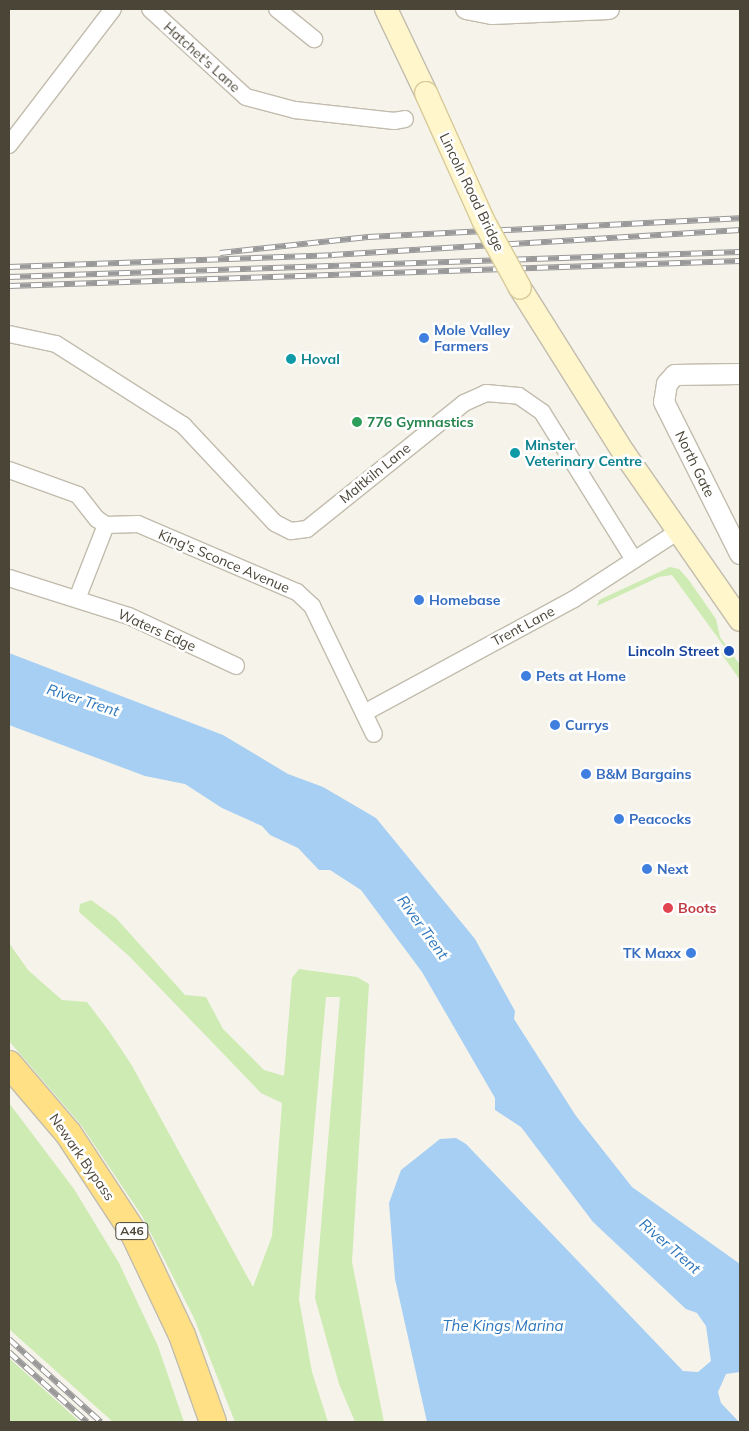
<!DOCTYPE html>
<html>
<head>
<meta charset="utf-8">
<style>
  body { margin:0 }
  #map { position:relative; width:749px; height:1431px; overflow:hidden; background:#f6f3eb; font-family:Mulish,sans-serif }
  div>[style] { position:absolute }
  .green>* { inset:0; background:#ceebb3 }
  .water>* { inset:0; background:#a6cff3 }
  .roads { filter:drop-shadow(1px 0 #c2bcad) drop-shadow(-1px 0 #c2bcad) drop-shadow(0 1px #c2bcad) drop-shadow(0 -1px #c2bcad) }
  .minor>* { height:16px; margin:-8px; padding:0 8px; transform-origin:8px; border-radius:8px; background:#fff }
  .tertiary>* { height:20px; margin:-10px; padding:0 10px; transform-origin:10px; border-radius:10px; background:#fff }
  .secondary>* { height:22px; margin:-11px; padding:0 11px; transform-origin:11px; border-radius:11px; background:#fff6cc }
  .trunk>* { height:26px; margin:-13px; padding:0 13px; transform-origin:13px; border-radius:13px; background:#ffe084 }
  .rail>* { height:5.5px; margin-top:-2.75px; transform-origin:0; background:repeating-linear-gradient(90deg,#fff 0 11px,#999 0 22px); box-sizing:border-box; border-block:1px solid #999 }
  .bridges { filter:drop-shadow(1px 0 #d7ca9a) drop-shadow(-1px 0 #d7ca9a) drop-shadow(0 1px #d7ca9a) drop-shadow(0 -1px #d7ca9a) }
  .secondary-bridge>* { height:22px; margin:-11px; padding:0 11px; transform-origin:11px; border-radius:11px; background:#fff6cc }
  .dots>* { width:14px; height:14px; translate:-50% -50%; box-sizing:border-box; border:2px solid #fff; border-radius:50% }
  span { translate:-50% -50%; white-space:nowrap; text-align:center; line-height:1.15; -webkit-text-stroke:5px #fff; paint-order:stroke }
  .shield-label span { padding:1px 4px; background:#fff; border:1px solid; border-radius:4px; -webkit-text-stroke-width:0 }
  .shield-label { font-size:12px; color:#4b4538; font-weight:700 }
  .street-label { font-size:14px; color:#4b4538 }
  .shop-label { font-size:14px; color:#366cbe; font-weight:700 }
  .left { translate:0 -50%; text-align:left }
  .right { translate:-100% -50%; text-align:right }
  .culture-label { font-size:14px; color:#0d838f; font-weight:700 }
  .leisure-label { font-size:14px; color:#27864d; font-weight:700 }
  .transit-label { font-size:14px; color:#164399; font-weight:700 }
  .health-label { font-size:14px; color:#be3a42; font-weight:700 }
  .water-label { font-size:15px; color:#2c76bc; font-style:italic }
  .frame { position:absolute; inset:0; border:10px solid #4b4538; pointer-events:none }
</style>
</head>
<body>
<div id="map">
  <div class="green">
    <div style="clip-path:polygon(670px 567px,679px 569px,688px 579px,716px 619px,720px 637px,740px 665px,740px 680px,721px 653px,726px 649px,672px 575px,659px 577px,597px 606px,599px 600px)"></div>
    <div style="clip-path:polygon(91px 900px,116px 918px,185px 995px,206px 997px,223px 1029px,264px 1070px,284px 1076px,292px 978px,299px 969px,357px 977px,369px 984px,352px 1262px,384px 1422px,355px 1422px,339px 1384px,315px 1298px,340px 997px,326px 997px,299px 1299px,312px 1372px,328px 1422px,235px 1422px,194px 1318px,142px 1216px,81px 1125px,9px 1041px,9px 943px,28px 970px,62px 1000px,87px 1002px,109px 1031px,131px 1064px,253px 1287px,272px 1236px,282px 1103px,261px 1093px,129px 956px,79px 912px,80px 904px)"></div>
    <div style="clip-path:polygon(9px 1103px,74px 1189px,119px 1263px,158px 1346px,184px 1422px,113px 1422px,9px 1329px)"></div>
    <div style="clip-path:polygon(9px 1358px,80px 1422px,9px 1422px)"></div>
  </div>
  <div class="water">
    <div style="clip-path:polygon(9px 653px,223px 735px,288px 774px,323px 787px,376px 818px,475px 939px,515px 1011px,514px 1019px,576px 1116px,632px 1187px,740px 1264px,740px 1372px,726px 1374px,718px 1392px,721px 1403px,739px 1422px,427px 1422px,395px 1279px,389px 1203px,401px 1170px,440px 1139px,456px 1138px,466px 1144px,683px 1371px,698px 1372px,711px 1361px,706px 1326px,697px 1313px,686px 1309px,593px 1222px,521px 1127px,495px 1110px,495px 1098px,422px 972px,361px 890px,330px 870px,319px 870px,298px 848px,270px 835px,262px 826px,222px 808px,185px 784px,145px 776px,9px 725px)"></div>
  </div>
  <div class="roads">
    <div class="minor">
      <div style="left:150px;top:9px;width:130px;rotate:42.5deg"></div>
      <div style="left:246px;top:97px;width:51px;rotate:14.9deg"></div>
      <div style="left:295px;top:110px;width:100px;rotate:6.3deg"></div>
      <div style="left:394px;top:121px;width:11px;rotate:-10deg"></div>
      <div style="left:277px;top:9px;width:48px;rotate:39deg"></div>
      <div style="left:9px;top:145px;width:171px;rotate:-52.6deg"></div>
      <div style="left:9px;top:334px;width:48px;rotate:12deg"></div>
      <div style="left:56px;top:344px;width:151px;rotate:32.5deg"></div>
      <div style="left:183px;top:425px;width:134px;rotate:46.8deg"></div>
      <div style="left:275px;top:523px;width:18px;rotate:27deg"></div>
      <div style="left:291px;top:531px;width:16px;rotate:-7deg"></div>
      <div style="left:307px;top:529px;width:201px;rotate:-38.7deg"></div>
      <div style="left:464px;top:403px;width:24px;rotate:-24deg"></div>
      <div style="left:486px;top:393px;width:33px;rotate:5deg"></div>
      <div style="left:519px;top:396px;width:28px;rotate:35deg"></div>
      <div style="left:542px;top:412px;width:174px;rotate:58.1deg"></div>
      <div style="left:9px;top:470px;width:73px;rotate:19.9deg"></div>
      <div style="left:78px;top:495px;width:31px;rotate:52deg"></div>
      <div style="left:97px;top:519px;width:11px;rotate:34deg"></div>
      <div style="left:106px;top:525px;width:32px;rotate:-2deg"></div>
      <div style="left:138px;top:524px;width:173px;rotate:23.2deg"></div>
      <div style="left:297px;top:592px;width:21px;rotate:43deg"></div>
      <div style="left:312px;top:606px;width:142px;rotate:64.2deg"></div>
      <div style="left:9px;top:578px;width:126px;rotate:17.6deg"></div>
      <div style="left:129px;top:616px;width:118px;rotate:25deg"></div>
      <div style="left:77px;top:599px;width:79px;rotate:-68.6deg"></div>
      <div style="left:364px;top:713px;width:239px;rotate:-28.5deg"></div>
      <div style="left:574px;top:599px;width:123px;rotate:-33deg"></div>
    </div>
    <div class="tertiary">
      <div style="left:466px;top:9px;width:26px;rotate:11deg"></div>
      <div style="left:492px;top:14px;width:117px;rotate:-2.4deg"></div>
      <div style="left:740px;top:374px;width:65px;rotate:179.1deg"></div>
      <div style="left:675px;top:375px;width:12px;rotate:132deg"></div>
      <div style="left:667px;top:384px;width:18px;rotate:99deg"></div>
      <div style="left:664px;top:402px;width:170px;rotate:63.4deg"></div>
    </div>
    <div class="secondary">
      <div style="left:386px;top:9px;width:93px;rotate:64.5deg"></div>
      <div style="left:520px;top:288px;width:195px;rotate:57.8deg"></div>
      <div style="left:624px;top:453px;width:203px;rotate:55.2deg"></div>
    </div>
    <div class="trunk">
      <div style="left:9px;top:1064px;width:91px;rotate:49.5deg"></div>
      <div style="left:68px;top:1133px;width:118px;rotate:56.7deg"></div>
      <div style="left:133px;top:1232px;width:114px;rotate:64.6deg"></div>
      <div style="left:182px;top:1335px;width:92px;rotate:70.4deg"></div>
    </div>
  </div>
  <div class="rail">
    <div style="left:220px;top:253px;width:149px;rotate:-6.2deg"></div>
    <div style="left:368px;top:237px;width:372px;rotate:-2.9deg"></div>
    <div style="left:9px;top:267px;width:323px;rotate:-2.1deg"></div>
    <div style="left:332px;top:255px;width:409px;rotate:-3.5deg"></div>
    <div style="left:9px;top:277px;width:731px;rotate:-1.96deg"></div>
    <div style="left:9px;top:286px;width:731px;rotate:-1.96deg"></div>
    <div style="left:9px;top:1339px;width:124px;rotate:42.1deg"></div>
    <div style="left:9px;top:1352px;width:105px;rotate:41.9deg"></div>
  </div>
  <div class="bridges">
    <div class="secondary-bridge">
      <div style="left:426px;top:93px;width:139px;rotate:65.8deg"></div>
      <div style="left:483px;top:220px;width:77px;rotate:61.4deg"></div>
    </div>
  </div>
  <div class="dots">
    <div style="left:424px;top:338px;background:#3f7fe0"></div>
    <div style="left:291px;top:359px;background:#0f9aa8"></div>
    <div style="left:357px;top:422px;background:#2e9e5b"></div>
    <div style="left:515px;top:453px;background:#0f9aa8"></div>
    <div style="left:419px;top:600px;background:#3f7fe0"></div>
    <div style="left:729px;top:651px;background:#1a4fb4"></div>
    <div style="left:526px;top:676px;background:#3f7fe0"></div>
    <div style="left:555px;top:725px;background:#3f7fe0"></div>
    <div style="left:586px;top:774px;background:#3f7fe0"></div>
    <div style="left:619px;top:819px;background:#3f7fe0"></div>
    <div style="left:647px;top:869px;background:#3f7fe0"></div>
    <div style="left:668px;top:908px;background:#e0444e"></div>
    <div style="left:691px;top:953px;background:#3f7fe0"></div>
  </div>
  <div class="shield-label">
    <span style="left:132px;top:1231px">A46</span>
  </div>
  <div class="street-label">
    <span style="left:202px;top:57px;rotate:42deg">Hatchet's Lane</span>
    <span style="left:472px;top:192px;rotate:64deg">Lincoln Road Bridge</span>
    <span style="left:695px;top:464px;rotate:64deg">North Gate</span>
    <span style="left:375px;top:473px;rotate:-39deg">Maltkiln Lane</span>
    <span style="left:224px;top:561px;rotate:23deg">King's Sconce Avenue</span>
    <span style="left:523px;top:626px;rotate:-28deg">Trent Lane</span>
    <span style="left:157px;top:630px;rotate:24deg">Waters Edge</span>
    <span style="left:82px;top:1157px;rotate:55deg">Newark Bypass</span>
  </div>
  <div class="shop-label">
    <span class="left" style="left:434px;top:338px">Mole Valley<br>Farmers</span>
    <span class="left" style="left:429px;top:600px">Homebase</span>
    <span class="left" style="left:536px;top:676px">Pets at Home</span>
    <span class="left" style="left:565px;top:725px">Currys</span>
    <span class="left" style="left:596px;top:774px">B&amp;M Bargains</span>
    <span class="left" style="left:629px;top:819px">Peacocks</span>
    <span class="left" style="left:657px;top:869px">Next</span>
    <span class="right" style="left:681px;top:953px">TK Maxx</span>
  </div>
  <div class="culture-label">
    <span class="left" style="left:301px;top:359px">Hoval</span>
    <span class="left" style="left:525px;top:453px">Minster<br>Veterinary Centre</span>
  </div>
  <div class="leisure-label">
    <span class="left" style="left:367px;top:422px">776 Gymnastics</span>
  </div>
  <div class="transit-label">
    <span class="right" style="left:719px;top:651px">Lincoln Street</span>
  </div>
  <div class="health-label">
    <span class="left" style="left:678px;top:908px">Boots</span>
  </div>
  <div class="water-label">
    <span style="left:83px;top:700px;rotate:18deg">River Trent</span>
    <span style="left:423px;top:927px;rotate:54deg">River Trent</span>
    <span style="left:670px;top:1246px;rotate:41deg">River Trent</span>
    <span style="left:503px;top:1326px">The Kings Marina</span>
  </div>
  <div class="frame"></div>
</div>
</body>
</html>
